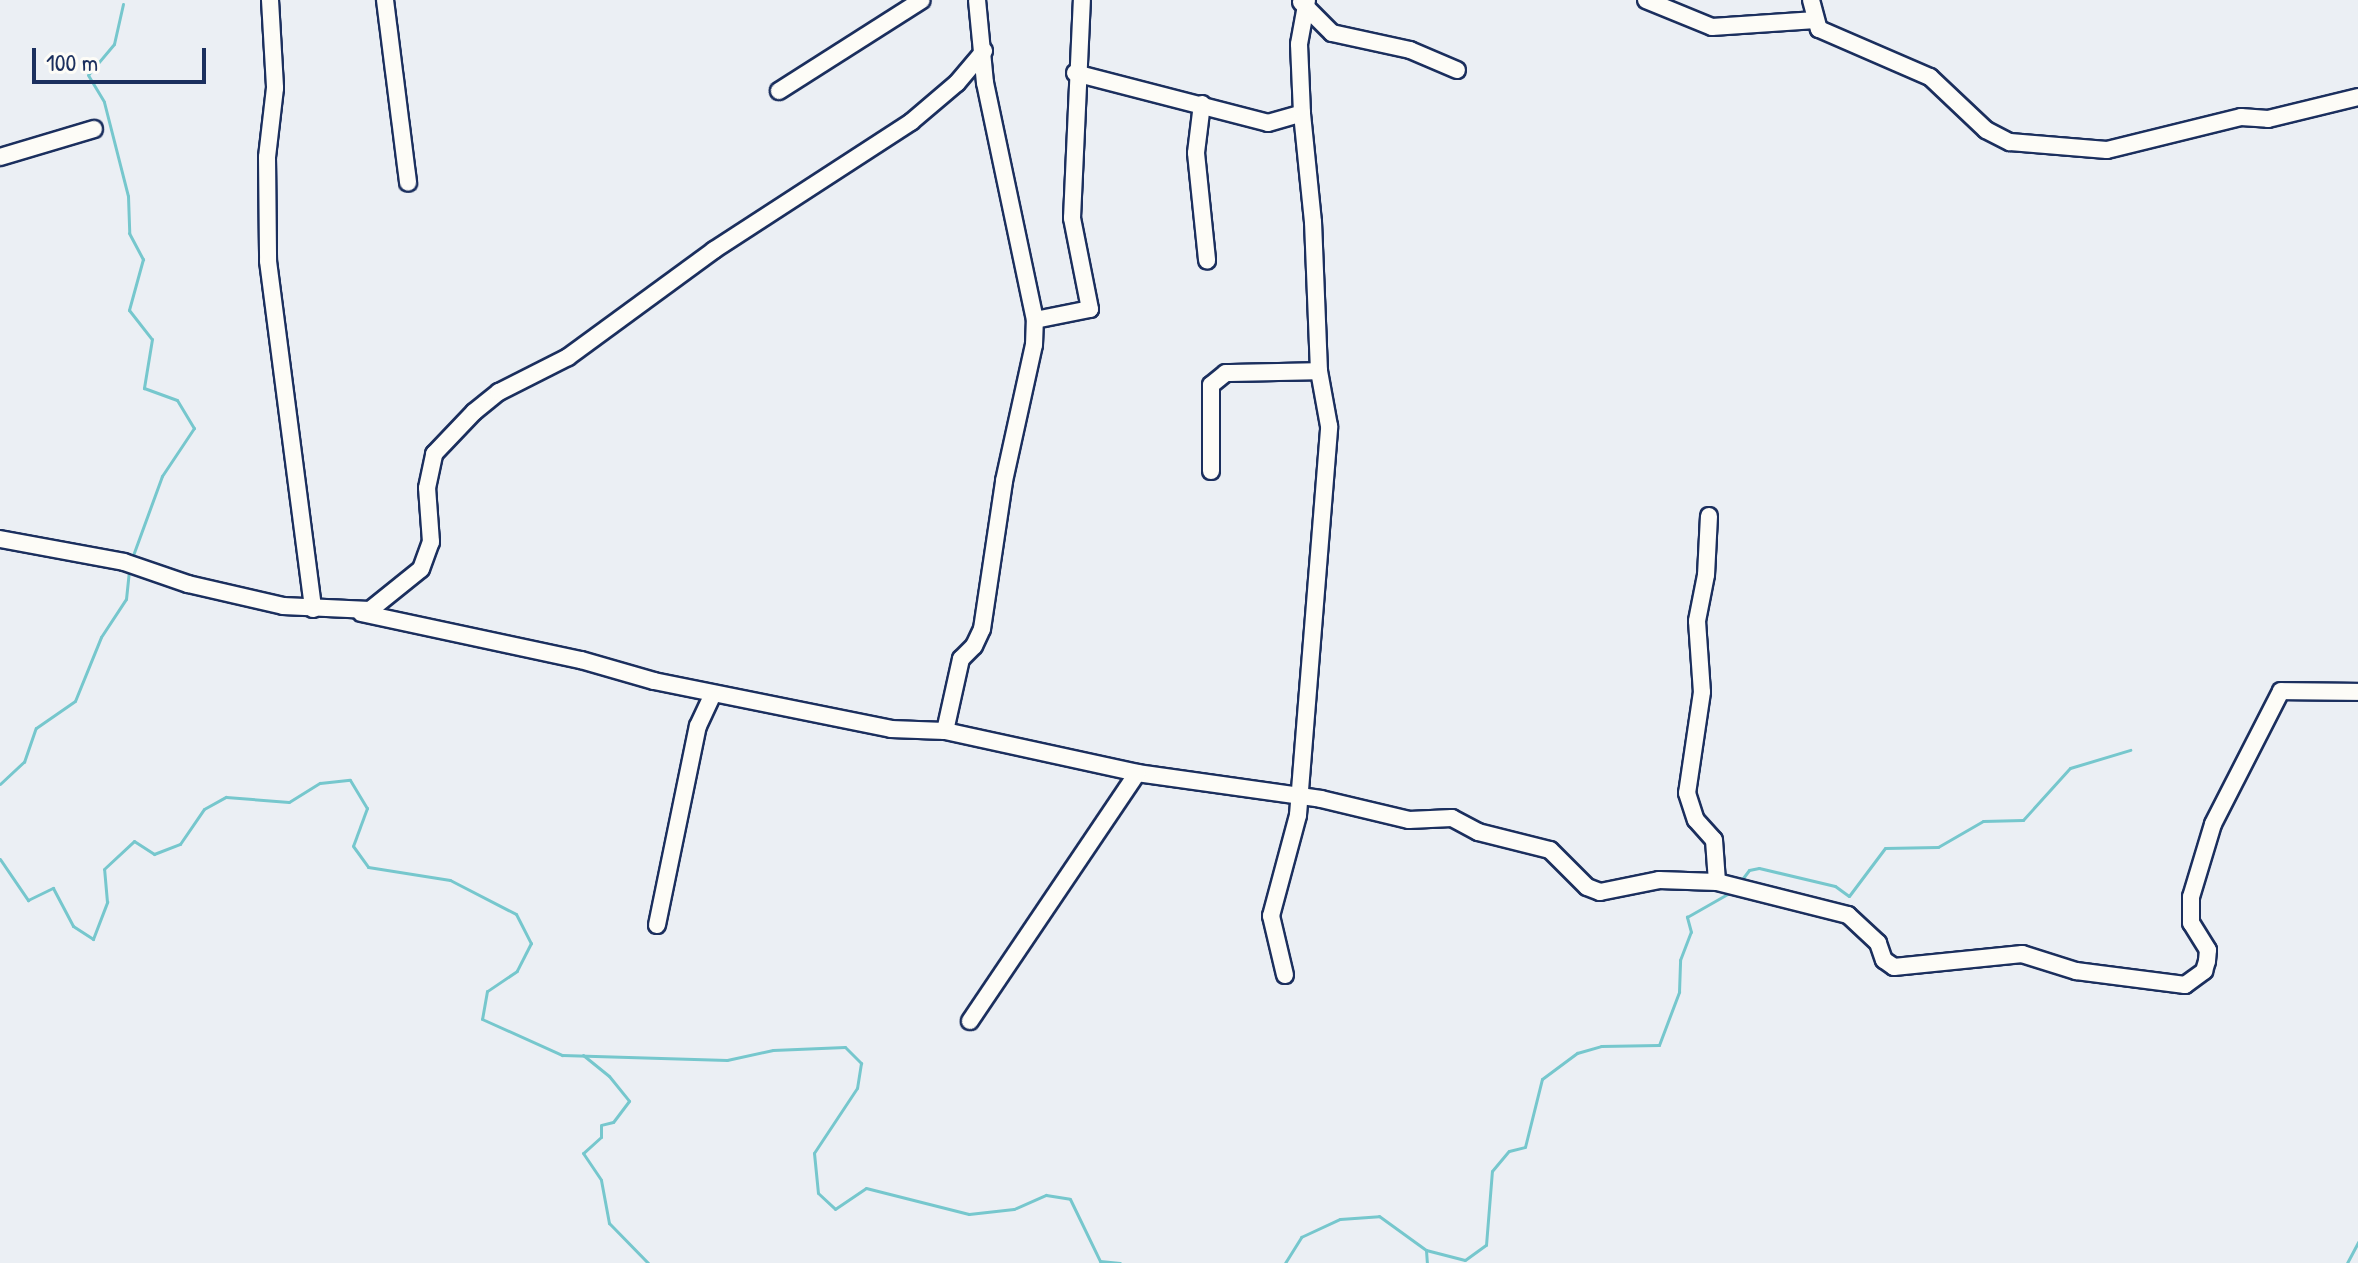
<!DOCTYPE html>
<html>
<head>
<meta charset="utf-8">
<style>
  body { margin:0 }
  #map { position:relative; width:2358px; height:1263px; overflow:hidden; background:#ebeff4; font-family:"Patrick Hand",sans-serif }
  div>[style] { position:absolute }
  .stream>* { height:3px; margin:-1.5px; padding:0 1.5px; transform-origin:1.5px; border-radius:1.5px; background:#76c7cd }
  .roads { filter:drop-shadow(2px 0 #1b2f5e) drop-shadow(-2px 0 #1b2f5e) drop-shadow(0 2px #1b2f5e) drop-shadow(0 -2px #1b2f5e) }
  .minor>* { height:16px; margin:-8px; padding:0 8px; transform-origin:8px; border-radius:8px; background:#fdfcf7 }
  span { translate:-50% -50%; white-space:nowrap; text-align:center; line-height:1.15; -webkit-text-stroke:7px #fdfcf7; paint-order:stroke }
  .scale { position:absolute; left:32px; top:48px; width:174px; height:36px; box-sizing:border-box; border:4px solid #1b2f5e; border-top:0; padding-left:10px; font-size:24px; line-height:28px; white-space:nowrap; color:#1b2f5e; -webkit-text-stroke:6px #fdfcf7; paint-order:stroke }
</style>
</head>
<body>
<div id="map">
  <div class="stream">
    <div style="left:123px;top:4px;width:41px;rotate:102.7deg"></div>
    <div style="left:114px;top:44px;width:40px;rotate:130deg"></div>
    <div style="left:88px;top:75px;width:31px;rotate:59deg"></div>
    <div style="left:104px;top:102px;width:97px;rotate:75.7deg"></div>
    <div style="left:128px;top:196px;width:37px;rotate:88deg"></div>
    <div style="left:129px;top:233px;width:30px;rotate:62deg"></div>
    <div style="left:143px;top:259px;width:53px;rotate:105.4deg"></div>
    <div style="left:129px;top:310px;width:37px;rotate:52deg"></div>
    <div style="left:152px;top:339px;width:50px;rotate:99.3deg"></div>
    <div style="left:144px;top:388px;width:35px;rotate:20deg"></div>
    <div style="left:177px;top:400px;width:33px;rotate:59deg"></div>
    <div style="left:194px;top:428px;width:58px;rotate:123.7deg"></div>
    <div style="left:162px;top:476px;width:87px;rotate:110.1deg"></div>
    <div style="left:0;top:784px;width:33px;rotate:-43deg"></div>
    <div style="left:24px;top:762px;width:36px;rotate:-71deg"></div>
    <div style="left:36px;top:728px;width:47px;rotate:-34.7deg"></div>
    <div style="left:75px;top:701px;width:69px;rotate:-67.9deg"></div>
    <div style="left:101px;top:637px;width:45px;rotate:-56.7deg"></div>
    <div style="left:126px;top:599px;width:30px;rotate:-84deg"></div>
    <div style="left:0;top:859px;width:50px;rotate:55.7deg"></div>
    <div style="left:28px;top:900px;width:28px;rotate:-26deg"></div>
    <div style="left:53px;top:888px;width:43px;rotate:62.2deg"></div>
    <div style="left:73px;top:926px;width:24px;rotate:33deg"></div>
    <div style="left:93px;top:939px;width:40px;rotate:-69deg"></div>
    <div style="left:107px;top:902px;width:33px;rotate:-95deg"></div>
    <div style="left:104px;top:869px;width:41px;rotate:-43deg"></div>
    <div style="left:134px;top:841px;width:24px;rotate:33deg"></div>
    <div style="left:154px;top:854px;width:28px;rotate:-21deg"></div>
    <div style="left:180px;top:844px;width:42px;rotate:-55.6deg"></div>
    <div style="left:204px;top:809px;width:25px;rotate:-29deg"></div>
    <div style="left:226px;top:797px;width:63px;rotate:4.5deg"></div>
    <div style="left:289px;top:802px;width:36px;rotate:-32deg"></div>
    <div style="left:320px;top:783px;width:30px;rotate:-6deg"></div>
    <div style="left:350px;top:780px;width:33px;rotate:59deg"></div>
    <div style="left:367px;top:808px;width:40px;rotate:110.2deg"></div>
    <div style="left:353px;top:846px;width:26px;rotate:54deg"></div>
    <div style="left:368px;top:867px;width:83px;rotate:9deg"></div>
    <div style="left:450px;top:880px;width:74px;rotate:27.3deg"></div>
    <div style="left:516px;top:914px;width:33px;rotate:63deg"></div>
    <div style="left:531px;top:943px;width:31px;rotate:117deg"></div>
    <div style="left:517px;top:971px;width:36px;rotate:146deg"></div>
    <div style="left:487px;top:991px;width:28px;rotate:100deg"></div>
    <div style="left:482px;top:1019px;width:88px;rotate:24.2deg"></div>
    <div style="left:562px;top:1055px;width:165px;rotate:1.7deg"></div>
    <div style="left:727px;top:1060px;width:47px;rotate:-12.3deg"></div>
    <div style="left:773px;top:1050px;width:72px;rotate:-2.4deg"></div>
    <div style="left:845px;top:1047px;width:23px;rotate:45deg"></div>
    <div style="left:861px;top:1063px;width:25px;rotate:99deg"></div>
    <div style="left:857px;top:1088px;width:78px;rotate:123.5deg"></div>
    <div style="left:814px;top:1153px;width:40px;rotate:84.3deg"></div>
    <div style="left:818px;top:1193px;width:23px;rotate:43deg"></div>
    <div style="left:835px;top:1209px;width:37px;rotate:-34deg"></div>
    <div style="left:866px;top:1188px;width:106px;rotate:14.2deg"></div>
    <div style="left:969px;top:1214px;width:45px;rotate:-6.3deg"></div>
    <div style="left:1014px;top:1209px;width:35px;rotate:-24deg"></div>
    <div style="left:1046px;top:1195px;width:24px;rotate:9deg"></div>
    <div style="left:1070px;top:1199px;width:69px;rotate:64.2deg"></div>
    <div style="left:1100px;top:1261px;width:20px;rotate:6deg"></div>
    <div style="left:1740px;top:882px;width:15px;rotate:-53deg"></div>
    <div style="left:1749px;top:870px;width:10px;rotate:-11deg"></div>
    <div style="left:1759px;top:868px;width:78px;rotate:13.3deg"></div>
    <div style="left:1835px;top:886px;width:17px;rotate:36deg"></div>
    <div style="left:1849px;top:896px;width:60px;rotate:-53.1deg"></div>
    <div style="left:1885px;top:848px;width:53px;rotate:-1.1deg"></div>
    <div style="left:1938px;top:847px;width:52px;rotate:-30deg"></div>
    <div style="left:1983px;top:821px;width:40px;rotate:-1.4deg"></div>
    <div style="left:2023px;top:820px;width:70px;rotate:-47.9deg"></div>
    <div style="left:2070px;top:768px;width:63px;rotate:-16.7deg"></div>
    <div style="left:583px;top:1055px;width:33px;rotate:39deg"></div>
    <div style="left:609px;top:1076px;width:32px;rotate:51deg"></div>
    <div style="left:629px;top:1101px;width:26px;rotate:127deg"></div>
    <div style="left:613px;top:1122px;width:12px;rotate:166deg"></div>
    <div style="left:601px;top:1125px;width:12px;rotate:90deg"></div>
    <div style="left:601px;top:1137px;width:24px;rotate:138deg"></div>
    <div style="left:583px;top:1153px;width:32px;rotate:56deg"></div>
    <div style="left:601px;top:1180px;width:44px;rotate:79.5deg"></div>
    <div style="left:609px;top:1223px;width:56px;rotate:45.7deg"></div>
    <div style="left:1426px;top:1250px;width:40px;rotate:14.4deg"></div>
    <div style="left:1465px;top:1260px;width:26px;rotate:-36deg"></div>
    <div style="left:1486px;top:1245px;width:74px;rotate:-85.4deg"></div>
    <div style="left:1492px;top:1171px;width:26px;rotate:-50deg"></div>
    <div style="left:1509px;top:1151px;width:16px;rotate:-14deg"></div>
    <div style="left:1525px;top:1147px;width:70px;rotate:-76deg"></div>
    <div style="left:1542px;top:1079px;width:44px;rotate:-36.6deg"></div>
    <div style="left:1577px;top:1053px;width:25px;rotate:-16deg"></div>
    <div style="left:1601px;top:1046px;width:58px;rotate:-1deg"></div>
    <div style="left:1659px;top:1045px;width:57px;rotate:-69.3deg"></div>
    <div style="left:1679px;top:992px;width:32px;rotate:-88deg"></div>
    <div style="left:1680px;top:960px;width:30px;rotate:-69deg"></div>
    <div style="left:1691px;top:932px;width:16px;rotate:-105deg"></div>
    <div style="left:1687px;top:917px;width:48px;rotate:-29.7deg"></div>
    <div style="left:1285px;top:1263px;width:31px;rotate:-58deg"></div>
    <div style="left:1301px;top:1237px;width:43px;rotate:-24.8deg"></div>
    <div style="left:1340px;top:1219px;width:39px;rotate:-4deg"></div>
    <div style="left:1379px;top:1216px;width:58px;rotate:35.9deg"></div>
    <div style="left:1426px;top:1250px;width:13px;rotate:86deg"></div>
    <div style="left:2347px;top:1263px;width:24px;rotate:-62deg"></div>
  </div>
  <div class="roads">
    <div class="minor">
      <div style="left:270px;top:0;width:88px;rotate:86.7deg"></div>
      <div style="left:275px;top:88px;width:69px;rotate:96.6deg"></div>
      <div style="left:267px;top:157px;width:104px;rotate:89.4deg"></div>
      <div style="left:268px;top:261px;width:351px;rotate:82.6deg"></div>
      <div style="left:385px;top:0;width:184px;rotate:82.8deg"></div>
      <div style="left:1646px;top:0;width:71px;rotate:22.2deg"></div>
      <div style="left:1712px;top:27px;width:104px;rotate:-3.9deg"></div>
      <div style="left:1811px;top:0;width:30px;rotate:75deg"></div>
      <div style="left:1819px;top:29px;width:121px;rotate:23.4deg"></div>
      <div style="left:1930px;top:77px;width:77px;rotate:43.4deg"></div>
      <div style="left:1986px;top:130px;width:27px;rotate:27deg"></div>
      <div style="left:2010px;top:142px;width:97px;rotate:4.7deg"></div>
      <div style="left:2107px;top:150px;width:138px;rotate:-13.8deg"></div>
      <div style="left:2241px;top:117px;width:27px;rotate:4deg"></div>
      <div style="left:2268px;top:119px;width:93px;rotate:-13.7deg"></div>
      <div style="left:1301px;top:2px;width:44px;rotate:45deg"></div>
      <div style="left:1332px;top:33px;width:80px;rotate:12.3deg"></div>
      <div style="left:1410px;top:50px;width:51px;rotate:23.1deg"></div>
      <div style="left:1075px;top:73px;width:199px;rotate:14.5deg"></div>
      <div style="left:1268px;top:123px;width:35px;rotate:-16deg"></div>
      <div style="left:779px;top:91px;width:169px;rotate:-32.5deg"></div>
      <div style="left:1202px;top:104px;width:49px;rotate:97deg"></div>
      <div style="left:1196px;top:153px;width:108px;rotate:84.1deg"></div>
      <div style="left:0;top:157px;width:98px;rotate:-16.6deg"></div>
      <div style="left:1035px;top:320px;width:56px;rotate:-11.3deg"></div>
      <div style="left:1090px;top:309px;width:93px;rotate:-101.2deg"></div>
      <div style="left:1072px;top:218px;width:218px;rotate:-87.4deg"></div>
      <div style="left:1211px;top:471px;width:86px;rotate:-90deg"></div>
      <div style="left:1211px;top:385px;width:19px;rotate:-39deg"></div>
      <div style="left:1226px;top:373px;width:93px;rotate:-1.2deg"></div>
      <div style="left:1709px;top:516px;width:59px;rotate:92.9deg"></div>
      <div style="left:1706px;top:575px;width:47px;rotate:101.1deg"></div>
      <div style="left:1697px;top:621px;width:71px;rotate:86deg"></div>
      <div style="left:1702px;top:692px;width:102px;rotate:98.4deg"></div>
      <div style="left:1687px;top:793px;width:28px;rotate:72deg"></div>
      <div style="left:1696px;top:820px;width:27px;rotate:48deg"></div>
      <div style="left:1714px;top:840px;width:42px;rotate:85.9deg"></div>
      <div style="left:0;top:539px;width:126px;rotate:10.5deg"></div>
      <div style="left:124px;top:562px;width:68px;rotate:19deg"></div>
      <div style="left:188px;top:584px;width:98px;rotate:13deg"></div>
      <div style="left:283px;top:606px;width:87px;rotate:2.6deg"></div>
      <div style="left:370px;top:610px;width:65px;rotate:-38.8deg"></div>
      <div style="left:421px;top:569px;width:29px;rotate:-70deg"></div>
      <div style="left:431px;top:542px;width:54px;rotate:-94.2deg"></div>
      <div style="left:427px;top:488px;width:35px;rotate:-78deg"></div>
      <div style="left:434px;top:454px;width:58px;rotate:-46.4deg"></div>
      <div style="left:474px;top:412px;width:32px;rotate:-39deg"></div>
      <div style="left:499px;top:392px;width:77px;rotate:-26.9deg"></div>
      <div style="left:568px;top:357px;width:181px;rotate:-36.2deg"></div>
      <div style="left:714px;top:250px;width:235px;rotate:-33deg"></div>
      <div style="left:911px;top:122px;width:60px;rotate:-40.3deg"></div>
      <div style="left:957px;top:83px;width:42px;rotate:-49.8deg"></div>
      <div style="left:361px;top:613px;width:225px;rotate:12.1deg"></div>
      <div style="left:581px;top:660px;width:76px;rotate:16deg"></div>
      <div style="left:654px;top:681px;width:242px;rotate:11.4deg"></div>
      <div style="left:891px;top:729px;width:54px;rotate:2.1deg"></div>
      <div style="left:945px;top:731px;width:197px;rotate:12.3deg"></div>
      <div style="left:1137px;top:773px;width:186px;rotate:8deg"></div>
      <div style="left:1321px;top:799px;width:90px;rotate:13.4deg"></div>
      <div style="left:1409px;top:820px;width:43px;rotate:-2.7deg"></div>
      <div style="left:1452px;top:818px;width:30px;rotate:28deg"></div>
      <div style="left:1478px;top:832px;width:74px;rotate:14deg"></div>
      <div style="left:1550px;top:850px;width:52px;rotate:45deg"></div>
      <div style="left:1587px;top:887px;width:14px;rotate:21deg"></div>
      <div style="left:1600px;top:892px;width:60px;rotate:-11.5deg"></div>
      <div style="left:1659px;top:880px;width:58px;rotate:2deg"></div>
      <div style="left:1717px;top:882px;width:135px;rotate:14.1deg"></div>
      <div style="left:1848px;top:915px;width:41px;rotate:43deg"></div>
      <div style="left:1878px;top:943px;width:18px;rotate:71deg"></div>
      <div style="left:1884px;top:960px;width:12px;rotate:35deg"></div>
      <div style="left:1894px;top:967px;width:129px;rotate:-5.8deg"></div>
      <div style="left:2022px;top:954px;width:57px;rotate:17.5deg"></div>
      <div style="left:2076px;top:971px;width:110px;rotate:7.3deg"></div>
      <div style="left:2185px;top:985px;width:24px;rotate:-36deg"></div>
      <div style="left:2204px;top:971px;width:10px;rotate:-73deg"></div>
      <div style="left:2207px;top:961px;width:11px;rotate:-85deg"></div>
      <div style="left:2208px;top:950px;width:32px;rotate:-122deg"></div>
      <div style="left:2191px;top:923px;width:26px;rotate:-90deg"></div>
      <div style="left:2191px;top:897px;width:76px;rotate:-73.2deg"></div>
      <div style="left:2213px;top:824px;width:149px;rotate:-62.9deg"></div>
      <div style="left:2281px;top:691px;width:77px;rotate:0.7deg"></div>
      <div style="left:945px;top:731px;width:74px;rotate:-77.5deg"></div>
      <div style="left:961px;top:659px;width:18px;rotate:-45deg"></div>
      <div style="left:974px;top:646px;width:19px;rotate:-65deg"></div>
      <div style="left:982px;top:629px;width:150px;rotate:-81.5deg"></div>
      <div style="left:1004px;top:481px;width:139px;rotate:-77.6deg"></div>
      <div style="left:1034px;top:345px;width:25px;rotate:-88deg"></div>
      <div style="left:1035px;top:320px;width:242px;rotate:-101.9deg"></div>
      <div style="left:985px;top:83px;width:83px;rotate:-95.5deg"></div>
      <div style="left:657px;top:925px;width:203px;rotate:-78.4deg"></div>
      <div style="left:698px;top:726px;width:35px;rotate:-65deg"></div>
      <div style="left:1285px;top:975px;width:61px;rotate:-103.3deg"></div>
      <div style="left:1271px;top:916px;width:105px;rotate:-75deg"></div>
      <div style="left:1298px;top:815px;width:390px;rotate:-85.4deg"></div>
      <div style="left:1329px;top:426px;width:56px;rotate:-100.3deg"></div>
      <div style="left:1319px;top:371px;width:149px;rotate:-92.3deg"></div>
      <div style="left:1313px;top:222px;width:110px;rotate:-95.8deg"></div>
      <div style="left:1302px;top:113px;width:69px;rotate:-92.5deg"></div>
      <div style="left:1299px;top:44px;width:45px;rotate:-79.7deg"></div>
      <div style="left:970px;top:1021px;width:299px;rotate:-56deg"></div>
    </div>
  </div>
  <div class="scale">100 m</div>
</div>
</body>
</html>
